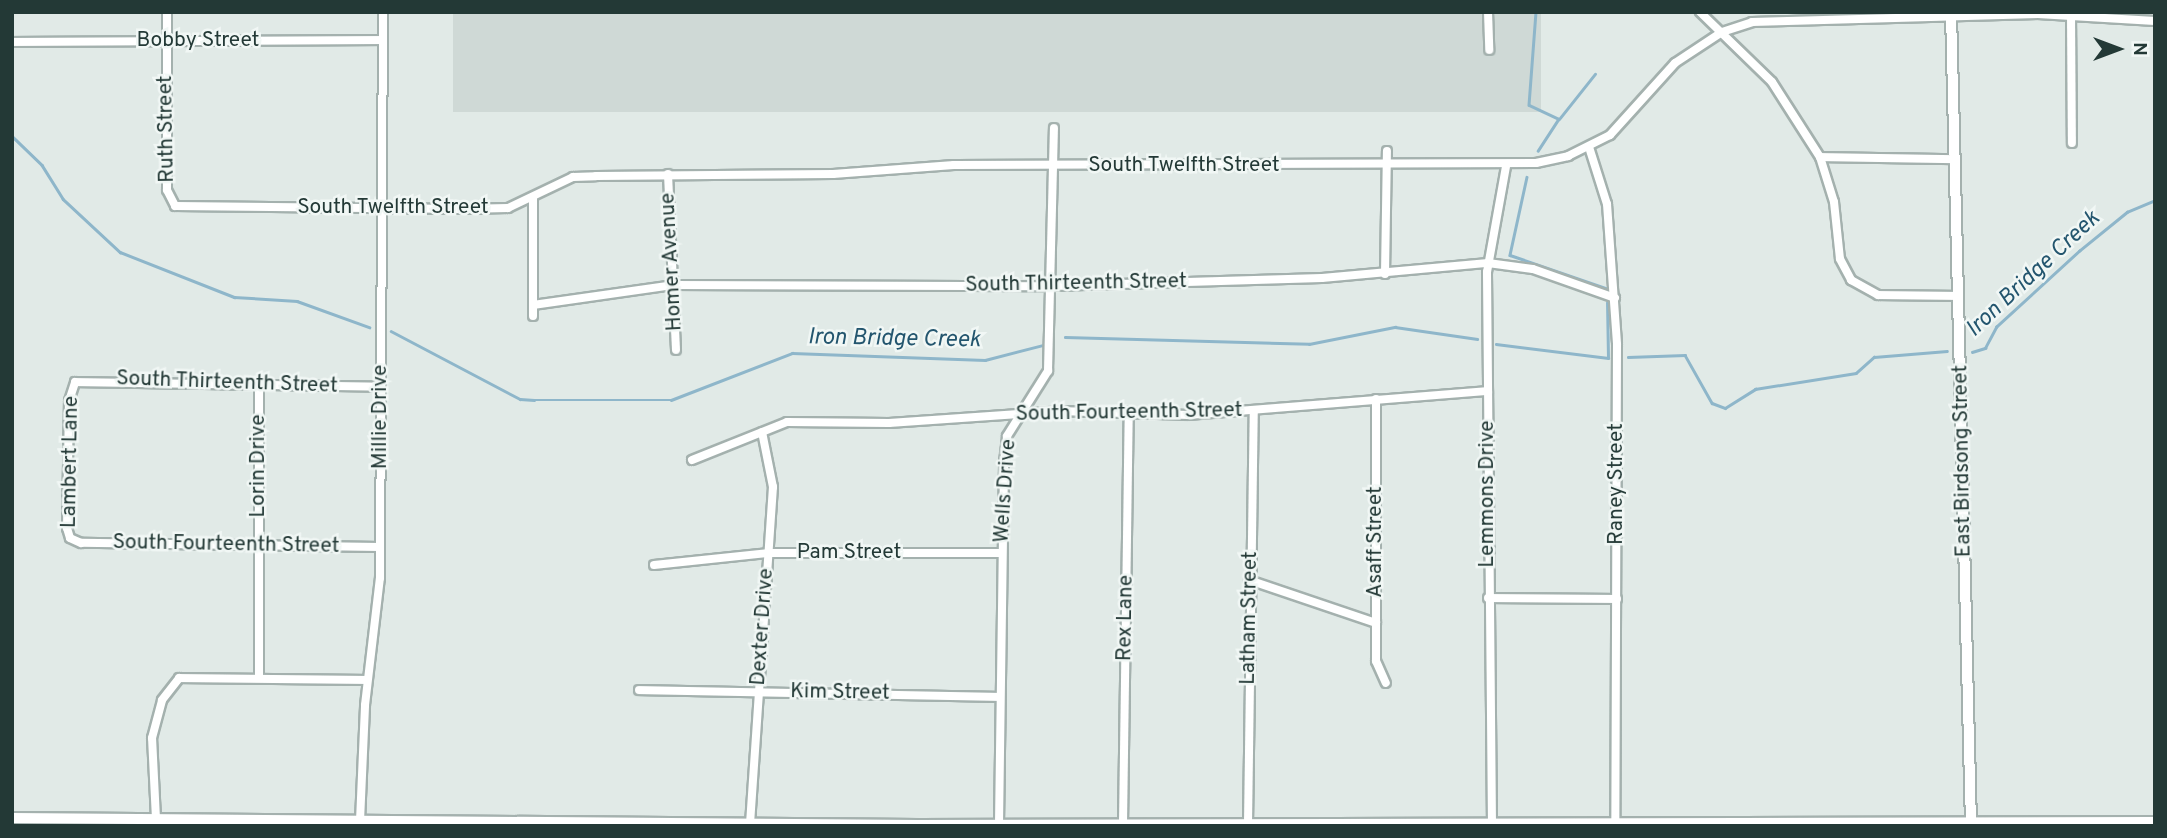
<!DOCTYPE html>
<html>
<head>
<meta charset="utf-8">
<style>
  body { margin:0 }
  #map { position:relative; width:2167px; height:838px; overflow:hidden; background:#e1eae7; font-family:Overpass,sans-serif }
  div>[style] { position:absolute }
  .built>* { inset:0; background:#cfd9d6; transform-origin:0 0 }
  .stream>* { height:2.5px; margin:-1.25px; padding:0 1.25px; transform-origin:1.25px; border-radius:1.25px; background:#8eb6ca }
  .roads { filter:drop-shadow(2px 0 #a4b1ae) drop-shadow(-2px 0 #a4b1ae) drop-shadow(0 2px #a4b1ae) drop-shadow(0 -2px #a4b1ae) }
  .street>* { height:8px; margin:-4px; padding:0 4px; transform-origin:4px; border-radius:4px; background:#fff }
  .secondary>* { height:10px; margin:-5px; padding:0 5px; transform-origin:5px; border-radius:5px; background:#fff }
  span { translate:-50% -50%; white-space:nowrap; text-align:center; line-height:1.15; -webkit-text-stroke:5px #f1f7f5; paint-order:stroke }
  .street-label { font-size:21px; color:#233936 }
  .water-label { font-size:23px; color:#23556e; font-style:italic }
  .frame { position:absolute; inset:0; border:14px solid #233936; pointer-events:none }
  .north { position:absolute; left:2083px; top:14px; width:70px; height:70px; -webkit-text-stroke:5px #f1f7f5; paint-order:stroke; rotate:90deg; font-size:19px; font-weight:700; line-height:28px; text-align:center; color:#233936 }
  .north::after { content:''; display:block; margin:auto; width:24px; height:32px; background:#233936; clip-path:polygon(50% 0,100% 100%,50% 72%,0 100%) }
</style>
</head>
<body>
<div id="map">
  <div class="built">
    <div style="left:453px;top:12px;width:1088px;height:100px"></div>
  </div>
  <div class="stream">
    <div style="left:1536px;top:12px;width:93px;rotate:94.3deg"></div>
    <div style="left:1529px;top:105px;width:33px;rotate:25deg"></div>
    <div style="left:1559px;top:119px;width:38px;rotate:123deg"></div>
    <div style="left:1560px;top:118px;width:56px;rotate:-51.5deg"></div>
    <div style="left:12px;top:136px;width:42px;rotate:44deg"></div>
    <div style="left:42px;top:165px;width:40px;rotate:58deg"></div>
    <div style="left:63px;top:199px;width:78px;rotate:42.9deg"></div>
    <div style="left:120px;top:252px;width:123px;rotate:21.5deg"></div>
    <div style="left:234px;top:297px;width:63px;rotate:3.6deg"></div>
    <div style="left:297px;top:301px;width:77px;rotate:19.9deg"></div>
    <div style="left:1527px;top:177px;width:80px;rotate:102.3deg"></div>
    <div style="left:1510px;top:255px;width:102px;rotate:19deg"></div>
    <div style="left:391px;top:331px;width:146px;rotate:27.8deg"></div>
    <div style="left:520px;top:399px;width:14px;rotate:4deg"></div>
    <div style="left:534px;top:400px;width:137px"></div>
    <div style="left:671px;top:400px;width:130px;rotate:-21.2deg"></div>
    <div style="left:792px;top:353px;width:193px;rotate:2.1deg"></div>
    <div style="left:985px;top:360px;width:60px;rotate:-14.5deg"></div>
    <div style="left:1065px;top:337px;width:244px;rotate:1.6deg"></div>
    <div style="left:1309px;top:344px;width:88px;rotate:-11.2deg"></div>
    <div style="left:1395px;top:327px;width:83px;rotate:8.3deg"></div>
    <div style="left:1496px;top:344px;width:113px;rotate:7.1deg"></div>
    <div style="left:1608px;top:358px;width:55px;rotate:-91deg"></div>
    <div style="left:1972px;top:352px;width:14px;rotate:-17deg"></div>
    <div style="left:1985px;top:348px;width:24px;rotate:-62deg"></div>
    <div style="left:1996px;top:327px;width:113px;rotate:-42.5deg"></div>
    <div style="left:2079px;top:251px;width:62px;rotate:-39.1deg"></div>
    <div style="left:2127px;top:212px;width:30px;rotate:-23deg"></div>
    <div style="left:1628px;top:357px;width:57px;rotate:-2deg"></div>
    <div style="left:1685px;top:355px;width:55px;rotate:60.6deg"></div>
    <div style="left:1712px;top:403px;width:14px;rotate:21deg"></div>
    <div style="left:1725px;top:408px;width:36px;rotate:-32deg"></div>
    <div style="left:1755px;top:389px;width:102px;rotate:-9deg"></div>
    <div style="left:1856px;top:373px;width:24px;rotate:-42deg"></div>
    <div style="left:1874px;top:357px;width:73px;rotate:-4.7deg"></div>
  </div>
  <div class="roads">
    <div class="street">
      <div style="left:167px;top:12px;width:178px;rotate:90deg"></div>
      <div style="left:167px;top:190px;width:18px;rotate:63deg"></div>
      <div style="left:175px;top:206px;width:288px;rotate:0.6deg"></div>
      <div style="left:463px;top:209px;width:45px;rotate:-1.3deg"></div>
      <div style="left:508px;top:208px;width:72px;rotate:-25.5deg"></div>
      <div style="left:573px;top:177px;width:23px;rotate:-2deg"></div>
      <div style="left:596px;top:176px;width:237px;rotate:-0.5deg"></div>
      <div style="left:833px;top:174px;width:121px;rotate:-4.3deg"></div>
      <div style="left:954px;top:165px;width:582px;rotate:-0.2deg"></div>
      <div style="left:1536px;top:163px;width:33px;rotate:-12deg"></div>
      <div style="left:1568px;top:156px;width:47px;rotate:-26.6deg"></div>
      <div style="left:1610px;top:135px;width:97px;rotate:-47.9deg"></div>
      <div style="left:1675px;top:63px;width:56px;rotate:-33.4deg"></div>
      <div style="left:1722px;top:32px;width:32px;rotate:-18deg"></div>
      <div style="left:1752px;top:22px;width:286px;rotate:-1.6deg"></div>
      <div style="left:2038px;top:14px;width:117px;rotate:3.4deg"></div>
      <div style="left:1488px;top:12px;width:38px;rotate:88deg"></div>
      <div style="left:1700px;top:12px;width:100px;rotate:44.2deg"></div>
      <div style="left:1772px;top:82px;width:89px;rotate:57.4deg"></div>
      <div style="left:1820px;top:157px;width:47px;rotate:72.7deg"></div>
      <div style="left:1834px;top:202px;width:57px;rotate:84deg"></div>
      <div style="left:1840px;top:259px;width:24px;rotate:62deg"></div>
      <div style="left:1851px;top:280px;width:31px;rotate:29deg"></div>
      <div style="left:1878px;top:295px;width:81px;rotate:0.7deg"></div>
      <div style="left:2071px;top:14px;width:129px;rotate:89.6deg"></div>
      <div style="left:12px;top:42px;width:371px;rotate:-0.3deg"></div>
      <div style="left:1589px;top:147px;width:60px;rotate:72.5deg"></div>
      <div style="left:1607px;top:204px;width:141px;rotate:85.9deg"></div>
      <div style="left:1617px;top:345px;width:480px;rotate:90.2deg"></div>
      <div style="left:1820px;top:157px;width:134px;rotate:0.9deg"></div>
      <div style="left:668px;top:174px;width:176px;rotate:87.4deg"></div>
      <div style="left:533px;top:197px;width:119px;rotate:90deg"></div>
      <div style="left:1385px;top:274px;width:123px;rotate:-89.1deg"></div>
      <div style="left:533px;top:305px;width:141px;rotate:-8.1deg"></div>
      <div style="left:673px;top:285px;width:379px;rotate:0.2deg"></div>
      <div style="left:1052px;top:286px;width:270px;rotate:-1.7deg"></div>
      <div style="left:1322px;top:278px;width:167px;rotate:-5.2deg"></div>
      <div style="left:1488px;top:263px;width:45px;rotate:7.6deg"></div>
      <div style="left:1533px;top:269px;width:87px;rotate:19.5deg"></div>
      <div style="left:259px;top:383px;width:292px;rotate:90deg"></div>
      <div style="left:1376px;top:399px;width:262px;rotate:90deg"></div>
      <div style="left:1376px;top:661px;width:24px;rotate:66deg"></div>
      <div style="left:692px;top:460px;width:102px;rotate:-21.8deg"></div>
      <div style="left:787px;top:422px;width:102px;rotate:0.6deg"></div>
      <div style="left:889px;top:423px;width:170px;rotate:-4deg"></div>
      <div style="left:1059px;top:411px;width:130px;rotate:1.8deg"></div>
      <div style="left:1189px;top:415px;width:300px;rotate:-4.6deg"></div>
      <div style="left:380px;top:547px;width:299px;rotate:-179.2deg"></div>
      <div style="left:81px;top:543px;width:12px;rotate:-156deg"></div>
      <div style="left:70px;top:538px;width:10px;rotate:-107deg"></div>
      <div style="left:67px;top:528px;width:127px;rotate:-89.1deg"></div>
      <div style="left:69px;top:401px;width:20px;rotate:-72deg"></div>
      <div style="left:75px;top:382px;width:305px;rotate:0.9deg"></div>
      <div style="left:654px;top:565px;width:116px;rotate:-6deg"></div>
      <div style="left:769px;top:553px;width:232px"></div>
      <div style="left:1249px;top:580px;width:134px;rotate:18.7deg"></div>
      <div style="left:1488px;top:598px;width:129px;rotate:0.4deg"></div>
      <div style="left:639px;top:690px;width:360px;rotate:1.1deg"></div>
      <div style="left:156px;top:819px;width:81px;rotate:-92.8deg"></div>
      <div style="left:152px;top:738px;width:39px;rotate:-75deg"></div>
      <div style="left:162px;top:700px;width:28px;rotate:-52deg"></div>
      <div style="left:179px;top:678px;width:188px;rotate:0.6deg"></div>
      <div style="left:360px;top:821px;width:116px;rotate:-87.5deg"></div>
      <div style="left:365px;top:705px;width:128px;rotate:-83.3deg"></div>
      <div style="left:380px;top:578px;width:566px;rotate:-89.7deg"></div>
      <div style="left:750px;top:824px;width:338px;rotate:-86.1deg"></div>
      <div style="left:773px;top:487px;width:56px;rotate:-101.3deg"></div>
      <div style="left:999px;top:824px;width:362px;rotate:-89.2deg"></div>
      <div style="left:1004px;top:462px;width:26px;rotate:-83deg"></div>
      <div style="left:1007px;top:436px;width:77px;rotate:-57.8deg"></div>
      <div style="left:1048px;top:371px;width:243px;rotate:-88.6deg"></div>
      <div style="left:1123px;top:824px;width:413px;rotate:-89.2deg"></div>
      <div style="left:1248px;top:824px;width:413px;rotate:-89.2deg"></div>
      <div style="left:1492px;top:825px;width:553px;rotate:-90.52deg"></div>
      <div style="left:1487px;top:272px;width:108px;rotate:-79.8deg"></div>
    </div>
    <div class="secondary">
      <div style="left:1951px;top:12px;width:814px;rotate:88.59deg"></div>
      <div style="left:12px;top:818px;width:906px;rotate:0.44deg"></div>
      <div style="left:918px;top:825px;width:1237px;rotate:-0.14deg"></div>
    </div>
  </div>
  <div class="street-label">
    <span style="left:198px;top:41px">Bobby Street</span>
    <span style="left:167px;top:129px;rotate:-91deg">Ruth Street</span>
    <span style="left:1184px;top:166px">South Twelfth Street</span>
    <span style="left:393px;top:208px">South Twelfth Street</span>
    <span style="left:672px;top:262px;rotate:-93deg">Homer Avenue</span>
    <span style="left:1076px;top:284px;rotate:-1deg">South Thirteenth Street</span>
    <span style="left:227px;top:383px;rotate:2deg">South Thirteenth Street</span>
    <span style="left:1129px;top:413px;rotate:-1deg">South Fourteenth Street</span>
    <span style="left:381px;top:417px;rotate:-90deg">Millie Drive</span>
    <span style="left:1963px;top:461px;rotate:-91deg">East Birdsong Street</span>
    <span style="left:71px;top:462px;rotate:-89deg">Lambert Lane</span>
    <span style="left:259px;top:466px;rotate:-90deg">Lorin Drive</span>
    <span style="left:1617px;top:484px;rotate:-90deg">Raney Street</span>
    <span style="left:1006px;top:491px;rotate:-86deg">Wells Drive</span>
    <span style="left:1488px;top:494px;rotate:-90deg">Lemmons Drive</span>
    <span style="left:1376px;top:542px;rotate:-90deg">Asaff Street</span>
    <span style="left:226px;top:545px;rotate:1deg">South Fourteenth Street</span>
    <span style="left:849px;top:553px">Pam Street</span>
    <span style="left:1126px;top:618px;rotate:-89deg">Rex Lane</span>
    <span style="left:1250px;top:618px;rotate:-89deg">Latham Street</span>
    <span style="left:763px;top:627px;rotate:-86deg">Dexter Drive</span>
    <span style="left:840px;top:693px;rotate:1deg">Kim Street</span>
  </div>
  <div class="water-label">
    <span style="left:2034px;top:275px;rotate:-43deg">Iron Bridge Creek</span>
    <span style="left:894px;top:340px;rotate:1deg">Iron Bridge Creek</span>
  </div>
  <div class="frame"></div>
  <div class="north">N</div>
</div>
</body>
</html>
